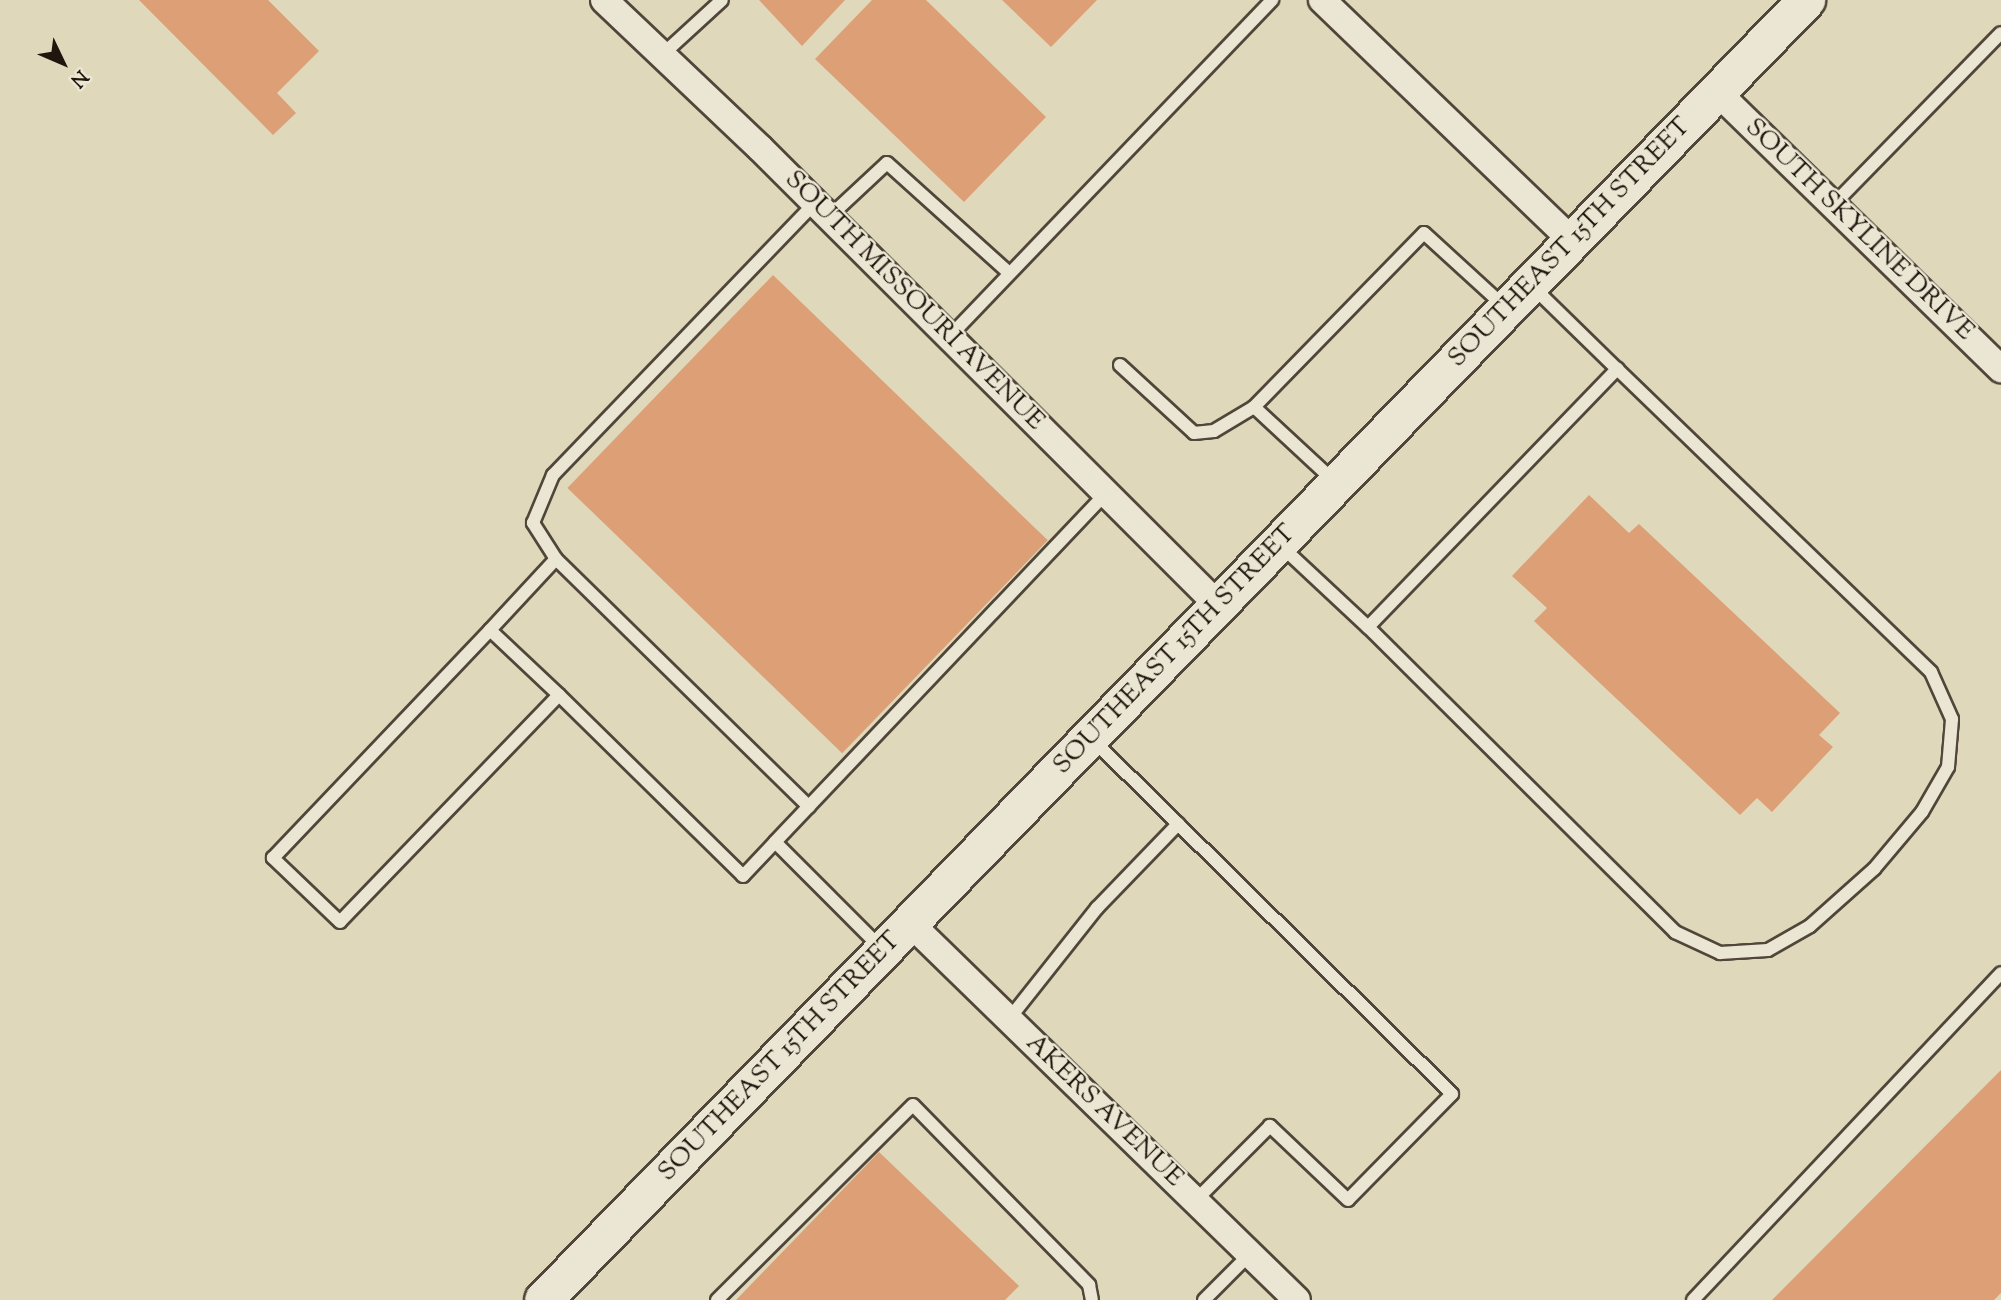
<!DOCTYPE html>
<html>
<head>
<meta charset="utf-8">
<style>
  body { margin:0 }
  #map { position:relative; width:2001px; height:1300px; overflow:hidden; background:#dfd8bb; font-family:"Sorts Mill Goudy",serif }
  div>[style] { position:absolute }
  .building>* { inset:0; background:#dc9f76; transform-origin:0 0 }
  .roads { filter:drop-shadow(2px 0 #504639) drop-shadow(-2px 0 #504639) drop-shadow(0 2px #504639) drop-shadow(0 -2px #504639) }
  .lane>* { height:12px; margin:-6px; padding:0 6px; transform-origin:6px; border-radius:6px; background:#eae6d3 }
  .street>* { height:26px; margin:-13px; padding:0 13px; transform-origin:13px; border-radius:13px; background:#eae6d3 }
  .secondary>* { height:37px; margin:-18.5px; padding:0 18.5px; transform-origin:18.5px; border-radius:18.5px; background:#eae6d3 }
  span { translate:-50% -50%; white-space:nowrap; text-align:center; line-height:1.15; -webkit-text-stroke:5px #eae6d3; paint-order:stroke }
  .street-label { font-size:26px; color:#21160e }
  .north { position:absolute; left:28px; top:28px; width:70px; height:70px; -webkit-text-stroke:5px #eae6d3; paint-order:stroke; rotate:134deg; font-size:19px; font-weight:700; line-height:28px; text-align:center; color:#21160e }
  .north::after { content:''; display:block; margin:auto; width:24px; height:32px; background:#21160e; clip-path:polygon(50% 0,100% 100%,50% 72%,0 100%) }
</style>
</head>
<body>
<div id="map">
  <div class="building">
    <div style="clip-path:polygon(139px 0,268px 0,319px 51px,277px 93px,296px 113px,273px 135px)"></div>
    <div style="clip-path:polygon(759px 0,845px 0,802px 46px)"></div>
    <div style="clip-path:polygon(872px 0,926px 0,1046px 117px,964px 202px,815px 59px)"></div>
    <div style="clip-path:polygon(1002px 0,1097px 0,1051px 47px)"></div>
    <div style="left:773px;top:275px;width:382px;height:296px;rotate:44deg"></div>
    <div style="clip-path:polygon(1589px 495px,1629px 533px,1639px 524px,1840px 713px,1819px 735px,1833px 747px,1772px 812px,1757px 798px,1740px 815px,1534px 621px,1547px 608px,1512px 576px)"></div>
    <div style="clip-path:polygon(2001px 1070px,2001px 1293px,1994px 1300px,1772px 1300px)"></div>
    <div style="clip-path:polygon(879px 1152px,1019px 1286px,1005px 1300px,736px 1300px)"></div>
  </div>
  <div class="roads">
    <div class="lane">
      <div style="left:662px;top:55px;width:81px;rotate:-42.5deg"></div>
      <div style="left:1833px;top:205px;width:240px;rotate:-45.7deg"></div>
      <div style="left:829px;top:217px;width:79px;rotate:-43deg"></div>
      <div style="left:887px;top:163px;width:164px;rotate:42deg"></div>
      <div style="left:949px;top:337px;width:467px;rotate:-46.2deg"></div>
      <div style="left:1120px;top:365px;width:100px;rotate:42.6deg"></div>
      <div style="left:1194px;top:433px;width:20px;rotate:-6deg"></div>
      <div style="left:1214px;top:431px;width:47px;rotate:-31deg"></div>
      <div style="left:1334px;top:481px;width:109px;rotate:-137.2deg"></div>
      <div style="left:1254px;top:407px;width:243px;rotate:-45.7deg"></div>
      <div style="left:1424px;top:233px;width:108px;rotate:42.4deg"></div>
      <div style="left:1281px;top:546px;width:119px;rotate:43deg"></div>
      <div style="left:1368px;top:627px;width:359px;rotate:-46deg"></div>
      <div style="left:1617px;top:369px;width:117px;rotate:-135.7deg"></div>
      <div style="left:556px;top:559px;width:43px;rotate:-122.6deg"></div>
      <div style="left:533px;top:523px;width:52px;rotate:-67.4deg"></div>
      <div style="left:553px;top:475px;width:378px;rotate:-46.1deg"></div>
      <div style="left:1368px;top:627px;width:433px;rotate:44.8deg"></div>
      <div style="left:1675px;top:932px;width:50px;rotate:25deg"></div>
      <div style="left:1720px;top:953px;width:48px;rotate:-3.6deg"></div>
      <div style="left:1768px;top:950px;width:48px;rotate:-29.7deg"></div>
      <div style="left:1810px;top:926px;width:86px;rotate:-41.7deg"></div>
      <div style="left:1874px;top:869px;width:75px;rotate:-49.9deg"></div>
      <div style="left:1922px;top:812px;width:52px;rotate:-60deg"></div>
      <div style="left:1948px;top:767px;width:48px;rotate:-85.2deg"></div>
      <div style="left:1952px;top:719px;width:51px;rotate:-114.1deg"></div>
      <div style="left:1931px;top:672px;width:436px;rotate:-136deg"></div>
      <div style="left:490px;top:630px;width:97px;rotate:-47.1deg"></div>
      <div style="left:556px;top:559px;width:354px;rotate:44.4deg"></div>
      <div style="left:559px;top:695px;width:315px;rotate:134deg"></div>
      <div style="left:340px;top:922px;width:93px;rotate:-136.3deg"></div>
      <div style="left:273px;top:858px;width:315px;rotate:-46.4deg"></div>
      <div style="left:490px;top:630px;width:95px;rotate:43.3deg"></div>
      <div style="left:559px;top:695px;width:258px;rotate:44.5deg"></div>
      <div style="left:743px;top:876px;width:47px;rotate:-46.7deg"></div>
      <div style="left:1093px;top:740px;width:504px;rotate:44.6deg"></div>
      <div style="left:1452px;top:1094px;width:148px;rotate:134.5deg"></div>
      <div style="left:1348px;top:1200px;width:108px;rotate:-136.5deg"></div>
      <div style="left:1270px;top:1126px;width:106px;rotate:135deg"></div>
      <div style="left:880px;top:947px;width:148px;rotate:-135deg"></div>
      <div style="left:775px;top:842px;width:481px;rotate:-46.5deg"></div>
      <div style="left:1009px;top:1019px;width:142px;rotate:-51.6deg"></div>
      <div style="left:1097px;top:908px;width:117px;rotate:-46deg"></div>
      <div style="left:717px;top:1300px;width:276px;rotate:-44.9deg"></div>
      <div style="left:913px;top:1105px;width:252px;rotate:45.6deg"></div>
      <div style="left:1089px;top:1285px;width:15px;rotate:79deg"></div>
      <div style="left:1204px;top:1300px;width:65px;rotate:-45deg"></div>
      <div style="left:1693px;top:1300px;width:449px;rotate:-46.7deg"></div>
    </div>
    <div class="street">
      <div style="left:604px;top:0;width:215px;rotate:43.5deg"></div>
      <div style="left:760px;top:148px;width:648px;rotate:44.94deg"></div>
      <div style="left:1322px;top:0;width:347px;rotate:43.9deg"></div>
      <div style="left:1717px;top:92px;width:397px;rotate:44.3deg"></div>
      <div style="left:910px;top:923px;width:540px;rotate:44.25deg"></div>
    </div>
    <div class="secondary">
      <div style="left:543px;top:1300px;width:1813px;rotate:-45.83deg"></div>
    </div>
  </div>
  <div class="street-label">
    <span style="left:1859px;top:230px;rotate:44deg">SOUTH SKYLINE DRIVE</span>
    <span style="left:1570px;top:243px;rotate:-46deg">SOUTHEAST 15TH STREET</span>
    <span style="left:914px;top:301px;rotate:45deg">SOUTH MISSOURI AVENUE</span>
    <span style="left:1175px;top:650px;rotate:-46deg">SOUTHEAST 15TH STREET</span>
    <span style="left:780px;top:1057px;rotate:-46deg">SOUTHEAST 15TH STREET</span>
    <span style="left:1104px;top:1111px;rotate:44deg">AKERS AVENUE</span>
  </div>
  <div class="north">N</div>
</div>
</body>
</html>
